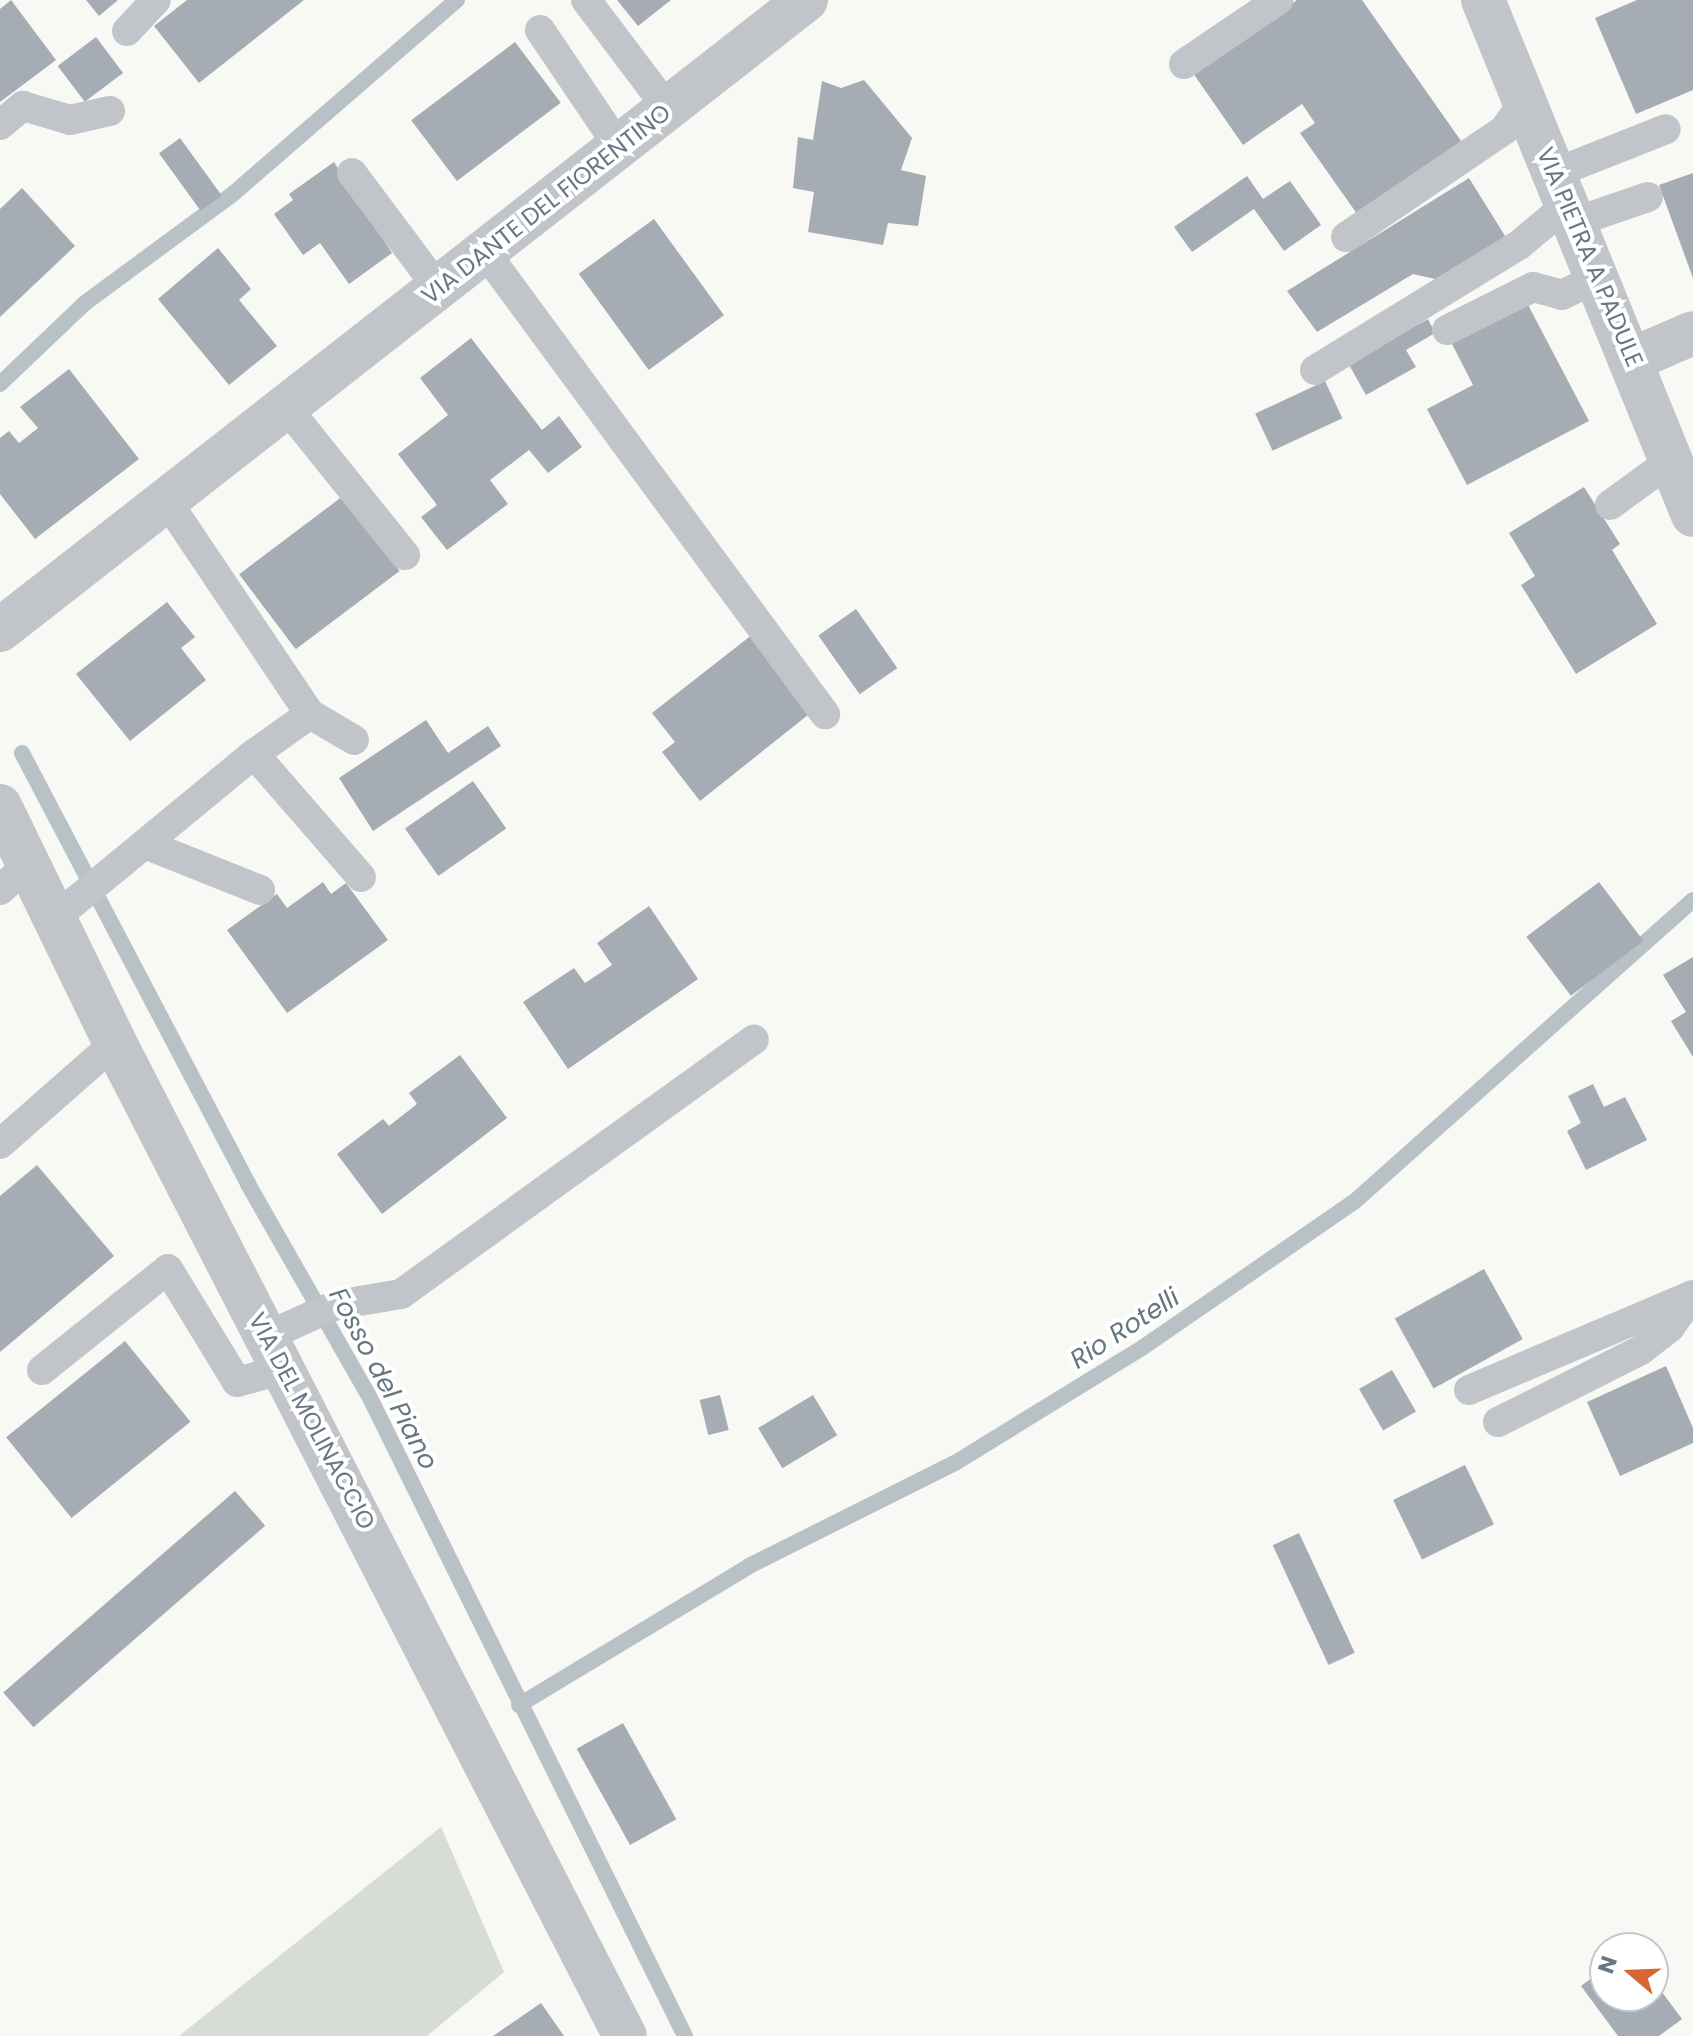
<!DOCTYPE html>
<html>
<head>
<meta charset="utf-8">
<style>
  body { margin:0 }
  #map { position:relative; width:1693px; height:2036px; overflow:hidden; background:#f8f8f5; font-family:Poppins,sans-serif }
  div>[style] { position:absolute }
  .green>* { inset:0; background:#d7dcd5 }
  .stream>* { height:16px; margin:-8px; padding:0 8px; transform-origin:8px; border-radius:8px; background:#b8c1c6 }
  .building>* { inset:0; background:#a5acb3; transform-origin:0 0 }
  .service>* { height:30px; margin:-15px; padding:0 15px; transform-origin:15px; border-radius:15px; background:#c1c4c8 }
  .minor>* { height:44px; margin:-22px; padding:0 22px; transform-origin:22px; border-radius:22px; background:#c1c4c8 }
  .tertiary>* { height:44px; margin:-22px; padding:0 22px; transform-origin:22px; border-radius:22px; background:#c1c4c8 }
  span { translate:-50% -50%; white-space:nowrap; text-align:center; line-height:1.15; -webkit-text-stroke:8px #fff; paint-order:stroke }
  .street-label { font-size:24px; color:#697684 }
  .water-label { font-size:26px; color:#65777f; font-style:italic }
  .north { position:absolute; left:1589px; top:1932px; width:80px; height:80px; box-sizing:border-box; background:#fff; border:2px solid #c3c8ce; border-radius:50%; rotate:289deg; font-size:22px; font-weight:700; line-height:32px; text-align:center; color:#697684 }
  .north::after { content:''; display:block; margin:auto; width:28px; height:36px; background:#d76636; clip-path:polygon(50% 0,100% 100%,50% 72%,0 100%) }
</style>
</head>
<body>
<div id="map">
  <div class="green">
    <div style="clip-path:polygon(441px 1827px,504px 1972px,427px 2036px,179px 2036px)"></div>
  </div>
  <div class="stream">
    <div style="left:0;top:384px;width:117px;rotate:-43.6deg"></div>
    <div style="left:85px;top:303px;width:185px;rotate:-36.4deg"></div>
    <div style="left:234px;top:193px;width:295px;rotate:-40.9deg"></div>
    <div style="left:22px;top:753px;width:487px;rotate:62.3deg"></div>
    <div style="left:248px;top:1184px;width:242px;rotate:60.3deg"></div>
    <div style="left:368px;top:1394px;width:716px;rotate:63.72deg"></div>
    <div style="left:519px;top:1705px;width:269px;rotate:-31.1deg"></div>
    <div style="left:749px;top:1566px;width:230px;rotate:-26.6deg"></div>
    <div style="left:955px;top:1463px;width:220px;rotate:-31.6deg"></div>
    <div style="left:1142px;top:1348px;width:257px;rotate:-34.6deg"></div>
    <div style="left:1354px;top:1202px;width:454px;rotate:-41.7deg"></div>
  </div>
  <div class="building">
    <div style="clip-path:polygon(11px 0,56px 60px,0 102px,0 9px)"></div>
    <div style="clip-path:polygon(86px 0,118px 0,99px 16px)"></div>
    <div style="clip-path:polygon(187px 0,304px 0,199px 83px,154px 26px)"></div>
    <div style="clip-path:polygon(617px 0,671px 0,638px 26px)"></div>
    <div style="clip-path:polygon(1297px 0,1362px 0,1466px 148px,1362px 221px,1300px 133px,1315px 123px,1302px 104px,1243px 145px,1193px 73px)"></div>
    <div style="clip-path:polygon(1637px 0,1693px 0,1693px 90px,1636px 114px,1595px 18px)"></div>
    <div style="left:96px;top:37px;width:45px;height:48px;rotate:53deg"></div>
    <div style="left:515px;top:42px;width:76px;height:130px;rotate:53deg"></div>
    <div style="clip-path:polygon(864px 80px,912px 138px,901px 170px,926px 176px,918px 226px,888px 223px,883px 245px,808px 232px,814px 192px,793px 188px,798px 137px,813px 140px,822px 81px,841px 88px)"></div>
    <div style="left:180px;top:138px;width:71px;height:26px;rotate:54deg"></div>
    <div style="clip-path:polygon(334px 162px,392px 253px,349px 284px,320px 243px,303px 255px,274px 214px,293px 200px,289px 194px)"></div>
    <div style="clip-path:polygon(1693px 173px,1693px 278px,1659px 185px)"></div>
    <div style="clip-path:polygon(1247px 176px,1263px 199px,1290px 181px,1321px 225px,1284px 251px,1254px 209px,1192px 252px,1174px 227px)"></div>
    <div style="clip-path:polygon(1469px 178px,1507px 239px,1444px 281px,1413px 274px,1317px 332px,1287px 291px)"></div>
    <div style="clip-path:polygon(22px 188px,75px 246px,0 317px,0 209px)"></div>
    <div style="left:654px;top:219px;width:119px;height:93px;rotate:54deg"></div>
    <div style="clip-path:polygon(218px 248px,251px 289px,239px 300px,277px 346px,229px 385px,158px 299px)"></div>
    <div style="clip-path:polygon(1527px 303px,1589px 421px,1467px 485px,1427px 409px,1473px 385px,1451px 342px)"></div>
    <div style="clip-path:polygon(1428px 319px,1435px 333px,1406px 350px,1416px 367px,1366px 395px,1348px 363px)"></div>
    <div style="clip-path:polygon(471px 338px,542px 430px,559px 416px,582px 447px,548px 473px,529px 450px,490px 480px,508px 504px,447px 550px,421px 517px,437px 505px,398px 454px,448px 415px,420px 378px)"></div>
    <div style="clip-path:polygon(69px 369px,139px 459px,35px 539px,0 494px,0 438px,9px 431px,19px 443px,38px 428px,20px 407px)"></div>
    <div style="left:1325px;top:381px;width:41px;height:77px;rotate:65deg"></div>
    <div style="clip-path:polygon(1584px 487px,1620px 544px,1612px 550px,1657px 624px,1576px 674px,1521px 585px,1535px 576px,1509px 533px)"></div>
    <div style="left:343px;top:496px;width:94px;height:130px;rotate:53deg"></div>
    <div style="clip-path:polygon(167px 602px,195px 637px,181px 648px,206px 680px,130px 741px,76px 674px)"></div>
    <div style="left:856px;top:609px;width:72px;height:46px;rotate:55deg"></div>
    <div style="clip-path:polygon(753px 634px,813px 711px,700px 801px,662px 752px,675px 742px,652px 713px)"></div>
    <div style="clip-path:polygon(426px 720px,448px 753px,488px 726px,501px 746px,373px 831px,339px 778px)"></div>
    <div style="left:473px;top:781px;width:58px;height:83px;rotate:55deg"></div>
    <div style="clip-path:polygon(323px 882px,331px 894px,346px 883px,388px 940px,287px 1013px,227px 930px,277px 894px,287px 908px)"></div>
    <div style="left:1599px;top:882px;width:74px;height:91px;rotate:53deg"></div>
    <div style="clip-path:polygon(649px 906px,698px 979px,568px 1069px,523px 1002px,574px 968px,585px 983px,612px 965px,597px 943px)"></div>
    <div style="clip-path:polygon(1693px 957px,1693px 1057px,1671px 1021px,1686px 1012px,1663px 975px)"></div>
    <div style="clip-path:polygon(460px 1055px,507px 1118px,382px 1214px,337px 1154px,383px 1119px,389px 1126px,417px 1104px,409px 1093px)"></div>
    <div style="clip-path:polygon(1593px 1084px,1604px 1107px,1625px 1097px,1647px 1140px,1586px 1170px,1567px 1131px,1581px 1123px,1568px 1096px)"></div>
    <div style="clip-path:polygon(37px 1165px,114px 1256px,0 1352px,0 1196px)"></div>
    <div style="left:1484px;top:1269px;width:80px;height:102px;rotate:61deg"></div>
    <div style="left:125px;top:1341px;width:104px;height:153px;rotate:51deg"></div>
    <div style="clip-path:polygon(1666px 1366px,1693px 1428px,1693px 1443px,1620px 1476px,1587px 1402px)"></div>
    <div style="left:1392px;top:1370px;width:48px;height:38px;rotate:60deg"></div>
    <div style="left:720px;top:1395px;width:36px;height:21px;rotate:76deg"></div>
    <div style="left:813px;top:1395px;width:47px;height:64px;rotate:59deg"></div>
    <div style="left:1465px;top:1465px;width:66px;height:80px;rotate:64deg"></div>
    <div style="left:235px;top:1491px;width:46px;height:307px;rotate:49deg"></div>
    <div style="left:1299px;top:1533px;width:132px;height:29px;rotate:65deg"></div>
    <div style="left:623px;top:1723px;width:110px;height:53px;rotate:61deg"></div>
    <div style="clip-path:polygon(1605px 1968px,1605px 1996px,1653px 1996px,1653px 1980px,1682px 2019px,1659px 2036px,1618px 2036px,1581px 1986px)"></div>
    <div style="clip-path:polygon(541px 2003px,564px 2036px,493px 2036px)"></div>
  </div>
  <div class="service">
    <div style="left:586px;top:0;width:136px;rotate:53deg"></div>
    <div style="left:540px;top:30px;width:141px;rotate:56deg"></div>
    <div style="left:127px;top:31px;width:42px;rotate:-46.9deg"></div>
    <div style="left:1184px;top:64px;width:114px;rotate:-34.2deg"></div>
    <div style="left:0;top:125px;width:30px;rotate:-40deg"></div>
    <div style="left:23px;top:106px;width:49px;rotate:16.6deg"></div>
    <div style="left:70px;top:120px;width:41px;rotate:-12.7deg"></div>
    <div style="left:352px;top:173px;width:144px;rotate:53.2deg"></div>
    <div style="left:1555px;top:173px;width:119px;rotate:-21.6deg"></div>
    <div style="left:1575px;top:222px;width:77px;rotate:-18.9deg"></div>
    <div style="left:1346px;top:237px;width:191px;rotate:-34.1deg"></div>
    <div style="left:1504px;top:130px;width:37px;rotate:-55deg"></div>
    <div style="left:485px;top:252px;width:574px;rotate:53.65deg"></div>
    <div style="left:1447px;top:330px;width:96px;rotate:-26.6deg"></div>
    <div style="left:1533px;top:287px;width:30px;rotate:15deg"></div>
    <div style="left:1562px;top:295px;width:41px;rotate:-25.9deg"></div>
    <div style="left:1315px;top:370px;width:239px;rotate:-31.5deg"></div>
    <div style="left:1519px;top:245px;width:64px;rotate:-39.9deg"></div>
    <div style="left:286px;top:407px;width:190px;rotate:51.2deg"></div>
    <div style="left:166px;top:500px;width:258px;rotate:56.1deg"></div>
    <div style="left:1610px;top:505px;width:77px;rotate:-36deg"></div>
    <div style="left:254px;top:754px;width:69px;rotate:-35.5deg"></div>
    <div style="left:310px;top:714px;width:51px;rotate:30.6deg"></div>
    <div style="left:145px;top:844px;width:124px;rotate:21.8deg"></div>
    <div style="left:0;top:890px;width:39px;rotate:-42deg"></div>
    <div style="left:56px;top:917px;width:256px;rotate:-39.5deg"></div>
    <div style="left:254px;top:754px;width:163px;rotate:49deg"></div>
    <div style="left:0;top:1144px;width:153px;rotate:-41.3deg"></div>
    <div style="left:267px;top:1336px;width:76px;rotate:-24.2deg"></div>
    <div style="left:336px;top:1305px;width:66px;rotate:-9.6deg"></div>
    <div style="left:401px;top:1294px;width:435px;rotate:-35.8deg"></div>
    <div style="left:42px;top:1370px;width:161px;rotate:-38.7deg"></div>
    <div style="left:168px;top:1269px;width:132px;rotate:58.6deg"></div>
    <div style="left:237px;top:1382px;width:50px;rotate:-15.2deg"></div>
    <div style="left:1469px;top:1390px;width:243px;rotate:-23deg"></div>
    <div style="left:1498px;top:1422px;width:160px;rotate:-26.7deg"></div>
    <div style="left:1641px;top:1350px;width:37px;rotate:-38deg"></div>
    <div style="left:1670px;top:1327px;width:37px;rotate:-54deg"></div>
  </div>
  <div class="minor">
    <div style="left:1483px;top:0;width:556px;rotate:67.82deg"></div>
    <div style="left:1633px;top:359px;width:65px;rotate:-23.4deg"></div>
    <div style="left:0;top:630px;width:1023px;rotate:-38.01deg"></div>
  </div>
  <div class="tertiary">
    <div style="left:0;top:806px;width:263px;rotate:64.1deg"></div>
    <div style="left:115px;top:1043px;width:1116px;rotate:62.82deg"></div>
  </div>
  <div class="street-label">
    <span style="left:546px;top:204px;rotate:-38deg">VIA DANTE DEL FIORENTINO</span>
    <span style="left:1590px;top:257px;rotate:67deg">VIA PIETRA A PADULE</span>
    <span style="left:312px;top:1421px;rotate:62deg">VIA DEL MOLINACCIO</span>
  </div>
  <div class="water-label">
    <span style="left:1125px;top:1329px;rotate:-33deg">Rio Rotelli</span>
    <span style="left:383px;top:1379px;rotate:62deg">Fosso del Piano</span>
  </div>
  <div class="north">N</div>
</div>
</body>
</html>
